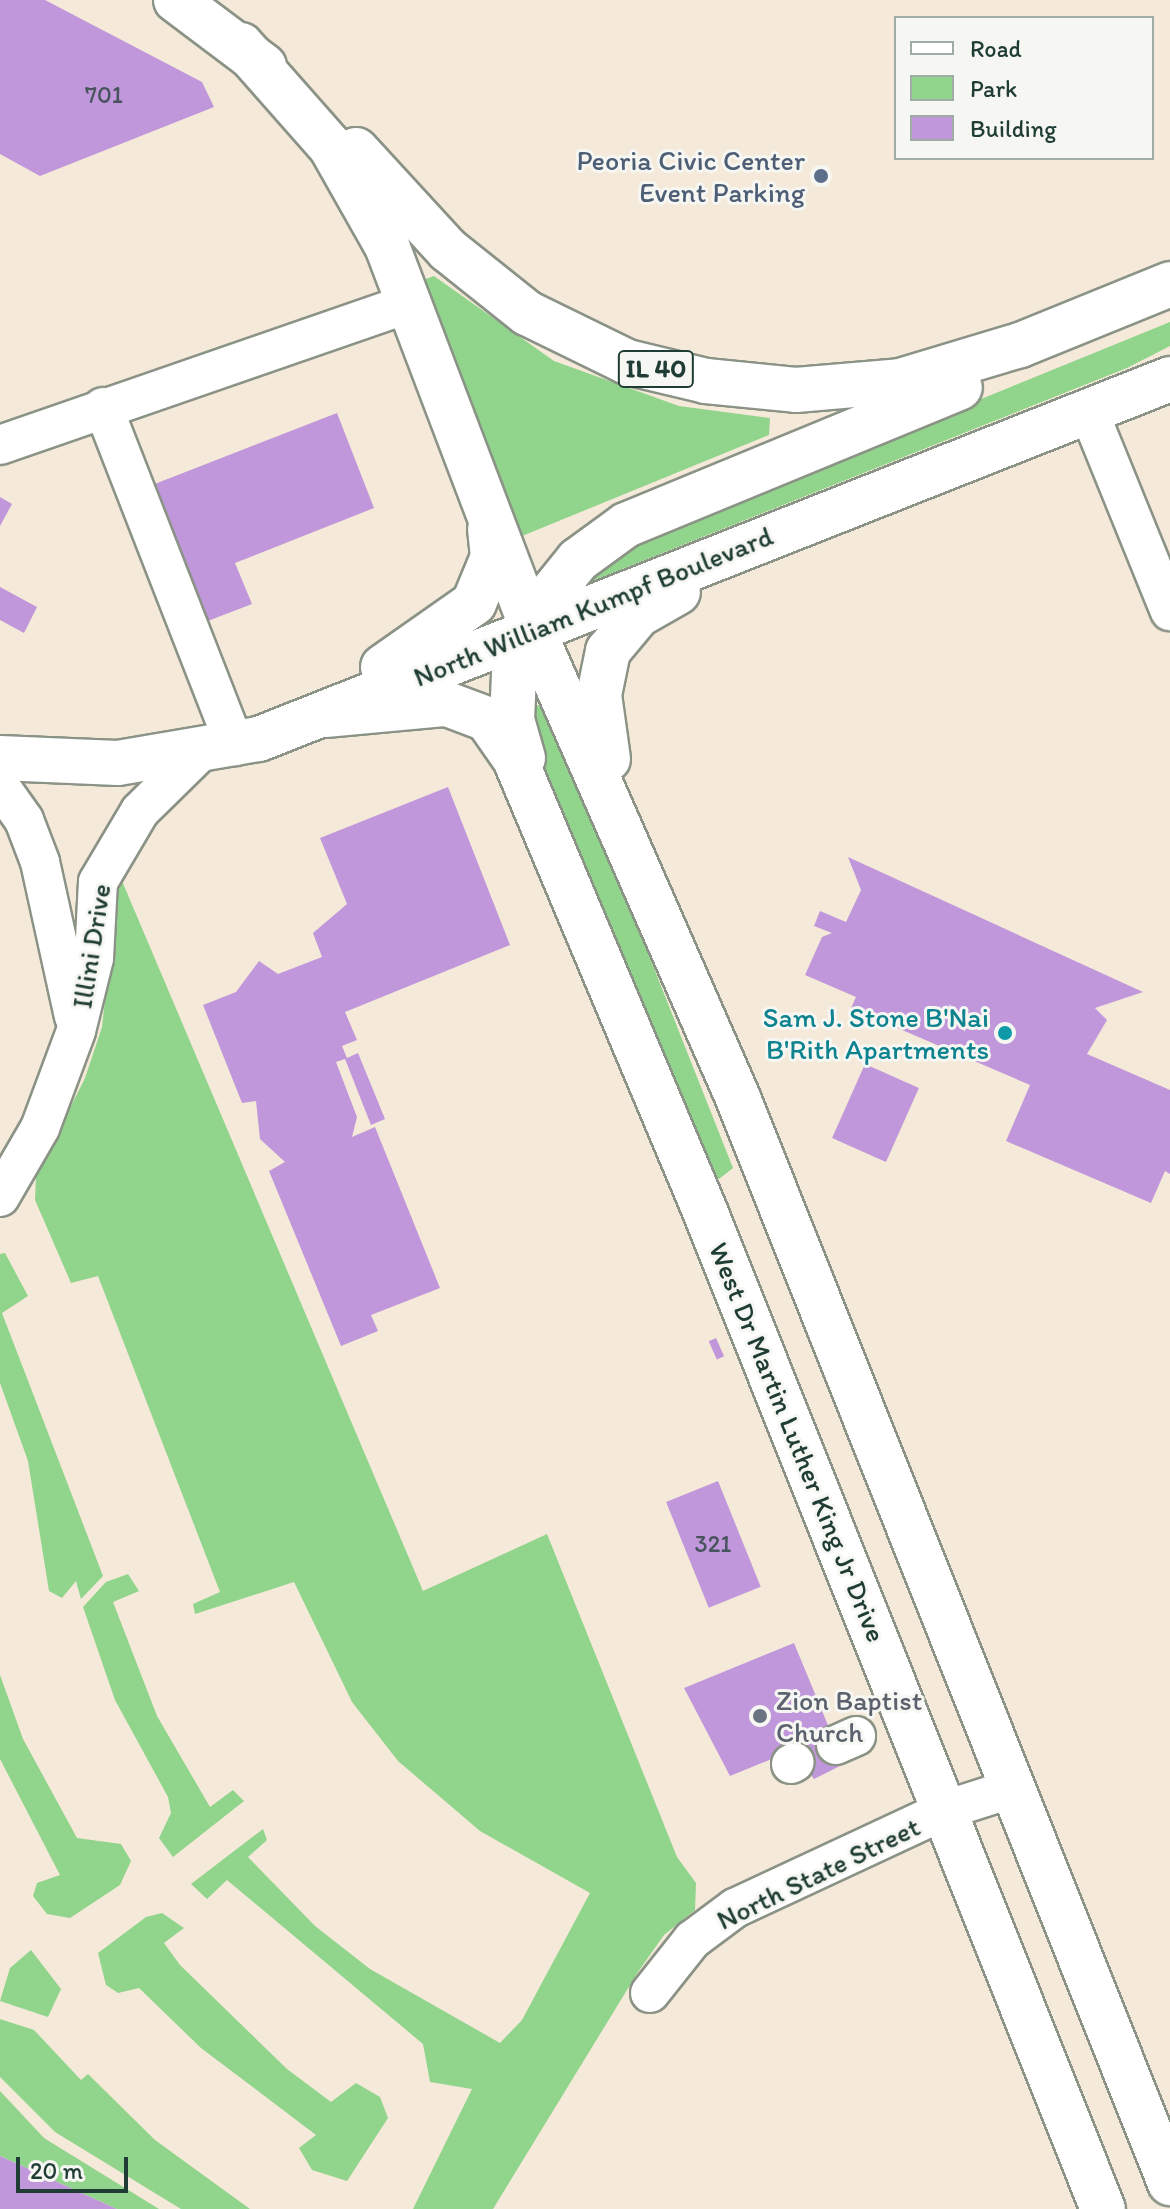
<!DOCTYPE html>
<html>
<head>
<meta charset="utf-8">
<style>
  body { margin:0 }
  #map { position:relative; width:1170px; height:2209px; overflow:hidden; background:#f5e9d9; font-family:Itim,sans-serif }
  div>[style] { position:absolute }
  .green>* { inset:0; background:#91d48c }
  .building>* { inset:0; background:#c097da; transform-origin:0 0 }
  .roads { filter:drop-shadow(2px 0 #8a9386) drop-shadow(-2px 0 #8a9386) drop-shadow(0 2px #8a9386) drop-shadow(0 -2px #8a9386) }
  .minor>* { height:38px; margin:-19px; padding:0 19px; transform-origin:19px; border-radius:19px; background:#fff }
  .major>* { height:44px; margin:-22px; padding:0 22px; transform-origin:22px; border-radius:22px; background:#fff }
  .dots>* { width:22px; height:22px; translate:-50% -50%; box-sizing:border-box; border:4px solid #f6f6f2; border-radius:50% }
  span { translate:-50% -50%; white-space:nowrap; text-align:center; line-height:1.15; -webkit-text-stroke:6px #f6f6f2; paint-order:stroke }
  .number-label { font-size:24px; color:#47545e }
  .number-label span { -webkit-text-stroke-width:0 }
  .shield-label span { padding:2px 6px; background:#f6f6f2; border:2px solid; border-radius:6px; -webkit-text-stroke-width:0 }
  .shield-label { font-size:26px; color:#1f3d34; font-weight:700 }
  .service-label { font-size:28px; color:#4e5e75 }
  .right { translate:-100% -50%; text-align:right }
  .street-label { font-size:28px; color:#1f3d34 }
  .culture-label { font-size:28px; color:#0d838f }
  .worship-label { font-size:28px; color:#5b616d }
  .left { translate:0 -50%; text-align:left }
  .legend { position:absolute; left:894px; top:16px; width:260px; height:144px; box-sizing:border-box; background:#f6f6f2; border:2px solid #a0aca6; margin:0; padding:10px 14px; list-style:none; font-size:24px; color:#1f3d34 }
  .legend li { display:flex; align-items:center; gap:16px; height:40px }
  .legend b { width:40px; border:2px solid #a0aca6 }
  .scale { position:absolute; left:16px; top:2157px; width:112px; height:36px; box-sizing:border-box; border:4px solid #1f3d34; border-top:0; padding-left:10px; font-size:24px; line-height:28px; white-space:nowrap; color:#1f3d34; -webkit-text-stroke:6px #f6f6f2; paint-order:stroke }
</style>
</head>
<body>
<div id="map">
  <div class="green">
    <div style="clip-path:polygon(434px 276px,554px 361px,679px 406px,770px 418px,769px 435px,522px 536px,420px 281px)"></div>
    <div style="clip-path:polygon(1170px 322px,1170px 346px,1127px 368px,582px 585px,625px 544px)"></div>
    <div style="clip-path:polygon(549px 703px,733px 1168px,719px 1179px,699px 1158px,542px 760px,535px 706px)"></div>
    <div style="clip-path:polygon(119px 874px,423px 1591px,547px 1534px,677px 1857px,696px 1883px,695px 1910px,664px 1935px,638px 1972px,493px 2209px,413px 2209px,472px 2089px,430px 2082px,423px 2044px,227px 1880px,207px 1899px,191px 1884px,263px 1829px,267px 1840px,248px 1857px,315px 1926px,370px 1969px,500px 2043px,522px 2020px,590px 1893px,480px 1831px,398px 1761px,352px 1702px,294px 1582px,195px 1614px,193px 1604px,220px 1592px,98px 1276px,71px 1283px,35px 1200px,36px 1176px,85px 1078px,102px 1027px)"></div>
    <div style="clip-path:polygon(5px 1253px,28px 1296px,2px 1313px,103px 1576px,81px 1599px,76px 1581px,62px 1598px,49px 1591px,28px 1461px,0 1383px,0 1254px)"></div>
    <div style="clip-path:polygon(128px 1574px,139px 1591px,113px 1602px,157px 1716px,210px 1807px,233px 1790px,244px 1801px,173px 1857px,159px 1838px,171px 1813px,168px 1797px,115px 1700px,83px 1607px,106px 1582px)"></div>
    <div style="clip-path:polygon(0 1675px,23px 1739px,77px 1838px,121px 1844px,131px 1861px,120px 1885px,70px 1918px,47px 1914px,33px 1896px,37px 1883px,60px 1875px,0 1759px)"></div>
    <div style="clip-path:polygon(162px 1913px,184px 1928px,164px 1943px,180px 1965px,287px 2069px,331px 2102px,356px 2083px,380px 2097px,388px 2118px,347px 2181px,312px 2170px,299px 2148px,316px 2135px,201px 2048px,139px 1988px,118px 1993px,106px 1985px,98px 1953px,146px 1917px)"></div>
    <div style="clip-path:polygon(31px 1950px,61px 1989px,48px 2017px,0 2001px,10px 1968px)"></div>
    <div style="clip-path:polygon(0 2019px,34px 2030px,81px 2080px,88px 2074px,155px 2140px,250px 2209px,181px 2209px,55px 2132px,0 2077px)"></div>
    <div style="clip-path:polygon(0 2091px,44px 2138px,159px 2209px,117px 2209px,0 2156px)"></div>
  </div>
  <div class="building">
    <div style="clip-path:polygon(0 0,45px 0,202px 82px,214px 107px,40px 176px,0 154px)"></div>
    <div style="clip-path:polygon(337px 413px,374px 508px,235px 563px,252px 604px,200px 624px,147px 487px)"></div>
    <div style="clip-path:polygon(0 497px,12px 504px,0 526px)"></div>
    <div style="clip-path:polygon(0 587px,37px 607px,24px 633px,0 620px)"></div>
    <div style="clip-path:polygon(448px 787px,510px 945px,345px 1012px,357px 1040px,342px 1046px,347px 1058px,358px 1053px,385px 1119px,371px 1125px,345px 1059px,336px 1062px,357px 1117px,352px 1137px,375px 1127px,440px 1288px,371px 1315px,378px 1331px,341px 1346px,269px 1171px,285px 1162px,260px 1139px,256px 1101px,242px 1103px,203px 1005px,236px 992px,259px 961px,278px 974px,322px 957px,313px 933px,347px 904px,320px 838px)"></div>
    <div style="clip-path:polygon(848px 857px,1143px 992px,1095px 1008px,1107px 1020px,1087px 1054px,1170px 1090px,1170px 1174px,1165px 1171px,1151px 1203px,1006px 1141px,1030px 1085px,851px 1008px,856px 997px,805px 975px,822px 937px,832px 933px,814px 926px,820px 911px,846px 922px,861px 890px)"></div>
    <div style="left:865px;top:1064px;width:59px;height:81px;rotate:24deg"></div>
    <div style="left:716px;top:1338px;width:20px;height:8px;rotate:66deg"></div>
    <div style="left:718px;top:1481px;width:114px;height:56px;rotate:68deg"></div>
    <div style="clip-path:polygon(794px 1643px,844px 1764px,814px 1779px,791px 1751px,730px 1776px,684px 1688px)"></div>
    <div style="clip-path:polygon(0 2156px,117px 2209px,0 2209px)"></div>
  </div>
  <div class="roads">
    <div class="minor">
      <div style="left:103px;top:407px;width:364px;rotate:68.7deg"></div>
      <div style="left:1089px;top:412px;width:215px;rotate:67.9deg"></div>
      <div style="left:0;top:445px;width:434px;rotate:-19.1deg"></div>
      <div style="left:0;top:786px;width:42px;rotate:54.8deg"></div>
      <div style="left:24px;top:820px;width:45px;rotate:69.1deg"></div>
      <div style="left:40px;top:862px;width:158px;rotate:77.6deg"></div>
      <div style="left:0;top:1197px;width:80px;rotate:-59.9deg"></div>
      <div style="left:40px;top:1128px;width:103px;rotate:-69.6deg"></div>
      <div style="left:76px;top:1031px;width:75px;rotate:-76.1deg"></div>
      <div style="left:94px;top:958px;width:76px;rotate:-87deg"></div>
      <div style="left:98px;top:882px;width:82px;rotate:-59.4deg"></div>
      <div style="left:140px;top:811px;width:84px;rotate:-44.5deg"></div>
      <div style="left:836px;top:1745px;width:22px;rotate:-24deg"></div>
      <div style="left:791px;top:1764px;width:4px;rotate:-27deg"></div>
      <div style="left:650px;top:1993px;width:68px;rotate:-51.6deg"></div>
      <div style="left:692px;top:1940px;width:54px;rotate:-36.7deg"></div>
      <div style="left:735px;top:1908px;width:232px;rotate:-25deg"></div>
      <div style="left:945px;top:1810px;width:69px;rotate:-17.7deg"></div>
    </div>
    <div class="major">
      <div style="left:176px;top:0;width:110px;rotate:36.9deg"></div>
      <div style="left:241px;top:45px;width:136px;rotate:48.6deg"></div>
      <div style="left:331px;top:147px;width:114px;rotate:60.5deg"></div>
      <div style="left:387px;top:246px;width:409px;rotate:69.2deg"></div>
      <div style="left:532px;top:628px;width:513px;rotate:66.33deg"></div>
      <div style="left:738px;top:1098px;width:1168px;rotate:68.29deg"></div>
      <div style="left:356px;top:150px;width:136px;rotate:47.4deg"></div>
      <div style="left:448px;top:250px;width:101px;rotate:38.6deg"></div>
      <div style="left:527px;top:313px;width:111px;rotate:26.1deg"></div>
      <div style="left:627px;top:362px;width:81px;rotate:13.5deg"></div>
      <div style="left:706px;top:381px;width:90px;rotate:5.7deg"></div>
      <div style="left:796px;top:390px;width:104px;rotate:-4.9deg"></div>
      <div style="left:900px;top:381px;width:125px;rotate:-16.7deg"></div>
      <div style="left:1020px;top:345px;width:162px;rotate:-22.1deg"></div>
      <div style="left:383px;top:667px;width:111px;rotate:-35.1deg"></div>
      <div style="left:474px;top:603px;width:50px;rotate:-67.6deg"></div>
      <div style="left:493px;top:557px;width:28px;rotate:-96deg"></div>
      <div style="left:325px;top:715px;width:122px;rotate:-5.2deg"></div>
      <div style="left:447px;top:704px;width:43px;rotate:20.6deg"></div>
      <div style="left:487px;top:719px;width:49px;rotate:55deg"></div>
      <div style="left:515px;top:759px;width:496px;rotate:67.2deg"></div>
      <div style="left:707px;top:1216px;width:1069px;rotate:68.26deg"></div>
      <div style="left:0;top:758px;width:118px;rotate:2.4deg"></div>
      <div style="left:118px;top:763px;width:143px;rotate:-9.7deg"></div>
      <div style="left:259px;top:739px;width:980px;rotate:-21.56deg"></div>
      <div style="left:523px;top:758px;width:40px;rotate:-106deg"></div>
      <div style="left:512px;top:720px;width:45px;rotate:-87.5deg"></div>
      <div style="left:514px;top:675px;width:79px;rotate:-67.7deg"></div>
      <div style="left:544px;top:602px;width:54px;rotate:-51deg"></div>
      <div style="left:578px;top:560px;width:59px;rotate:-36.1deg"></div>
      <div style="left:626px;top:525px;width:361px;rotate:-22.4deg"></div>
      <div style="left:608px;top:759px;width:65px;rotate:-98deg"></div>
      <div style="left:599px;top:695px;width:45px;rotate:-78.4deg"></div>
      <div style="left:608px;top:651px;width:47px;rotate:-50.2deg"></div>
      <div style="left:638px;top:615px;width:46px;rotate:-29.9deg"></div>
    </div>
  </div>
  <div class="dots">
    <div style="left:821px;top:176px;background:#5c6f8a"></div>
    <div style="left:1005px;top:1033px;background:#0f9aa8"></div>
    <div style="left:760px;top:1716px;background:#6b7280"></div>
  </div>
  <div class="number-label">
    <span style="left:104px;top:95px">701</span>
    <span style="left:713px;top:1544px">321</span>
  </div>
  <div class="shield-label">
    <span style="left:656px;top:369px">IL 40</span>
  </div>
  <div class="service-label">
    <span class="right" style="left:805px;top:176px">Peoria Civic Center<br>Event Parking</span>
  </div>
  <div class="street-label">
    <span style="left:593px;top:606px;rotate:-22deg">North William Kumpf Boulevard</span>
    <span style="left:91px;top:946px;rotate:-81deg">Illini Drive</span>
    <span style="left:798px;top:1442px;rotate:68deg">West Dr Martin Luther King Jr Drive</span>
    <span style="left:818px;top:1873px;rotate:-26deg">North State Street</span>
  </div>
  <div class="culture-label">
    <span class="right" style="left:989px;top:1033px">Sam J. Stone B'Nai<br>B'Rith Apartments</span>
  </div>
  <div class="worship-label">
    <span class="left" style="left:776px;top:1716px">Zion Baptist<br>Church</span>
  </div>
  <ul class="legend">
  <li><b style="height:10px;background:#fff"></b>Road</li>
  <li><b style="height:22px;background:#91d48c"></b>Park</li>
  <li><b style="height:22px;background:#c097da"></b>Building</li>
  </ul>
  <div class="scale">20 m</div>
</div>
</body>
</html>
